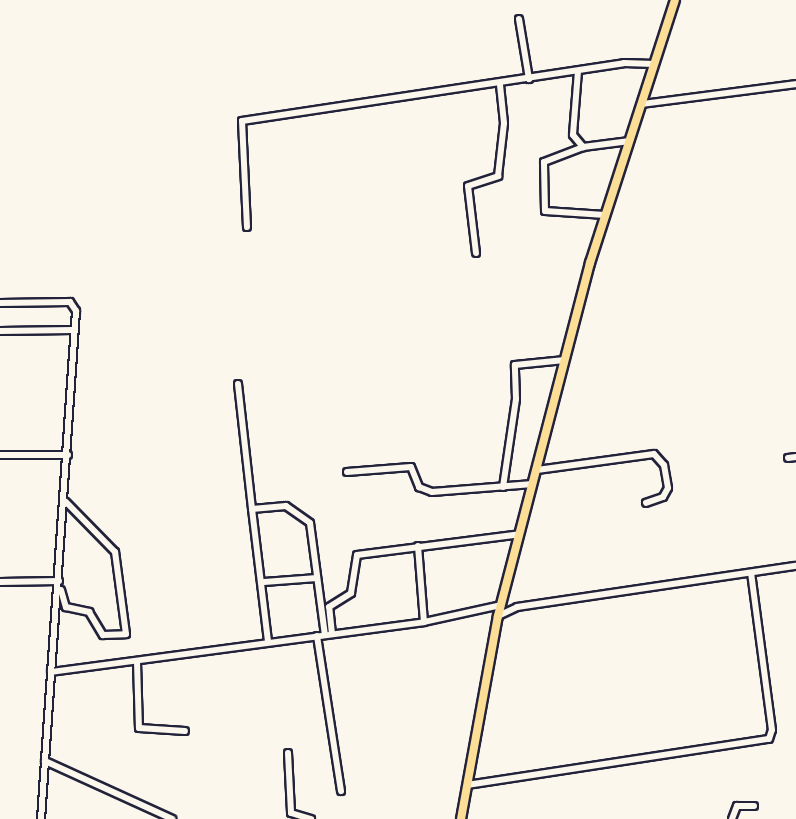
<!DOCTYPE html>
<html>
<head>
<meta charset="utf-8">
<style>
  body { margin:0 }
  #map { position:relative; width:796px; height:819px; overflow:hidden; background:#fbf7ec; font-family:Dekko,sans-serif }
  div>[style] { position:absolute }
  .roads { filter:drop-shadow(2px 0 #22223b) drop-shadow(-2px 0 #22223b) drop-shadow(0 2px #22223b) drop-shadow(0 -2px #22223b) }
  .minor>* { height:6px; margin:-3px; padding:0 3px; transform-origin:3px; border-radius:3px; background:#fbf7ec }
  .major>* { height:8px; margin:-4px; padding:0 4px; transform-origin:4px; border-radius:4px; background:#fcde96 }
  span { translate:-50% -50%; white-space:nowrap; text-align:center; line-height:1.15; -webkit-text-stroke:6px #fbf7ec; paint-order:stroke }
</style>
</head>
<body>
<div id="map">
  <div class="roads">
    <div class="minor">
      <div style="left:519px;top:19px;width:61px;rotate:80.5deg"></div>
      <div style="left:578px;top:71px;width:64px;rotate:94.5deg"></div>
      <div style="left:573px;top:135px;width:16px;rotate:50deg"></div>
      <div style="left:642px;top:104px;width:155px;rotate:-7.4deg"></div>
      <div style="left:605px;top:215px;width:60px;rotate:-176.2deg"></div>
      <div style="left:545px;top:211px;width:49px;rotate:-91.2deg"></div>
      <div style="left:544px;top:162px;width:42px;rotate:-21deg"></div>
      <div style="left:583px;top:147px;width:47px;rotate:-7.3deg"></div>
      <div style="left:247px;top:227px;width:106px;rotate:-92.7deg"></div>
      <div style="left:242px;top:121px;width:386px;rotate:-8.6deg"></div>
      <div style="left:624px;top:63px;width:30px;rotate:2deg"></div>
      <div style="left:476px;top:253px;width:67px;rotate:-96.8deg"></div>
      <div style="left:468px;top:186px;width:32px;rotate:-18deg"></div>
      <div style="left:498px;top:176px;width:53px;rotate:-83.5deg"></div>
      <div style="left:504px;top:123px;width:38px;rotate:-96deg"></div>
      <div style="left:0;top:303px;width:70px;rotate:-0.8deg"></div>
      <div style="left:70px;top:302px;width:11px;rotate:56deg"></div>
      <div style="left:76px;top:311px;width:509px;rotate:93.94deg"></div>
      <div style="left:0;top:331px;width:73px;rotate:-0.8deg"></div>
      <div style="left:238px;top:384px;width:126px;rotate:83.6deg"></div>
      <div style="left:252px;top:509px;width:34px;rotate:-5deg"></div>
      <div style="left:286px;top:506px;width:29px;rotate:35deg"></div>
      <div style="left:310px;top:523px;width:113px;rotate:82.4deg"></div>
      <div style="left:0;top:455px;width:68px"></div>
      <div style="left:788px;top:458px;width:8px;rotate:-7deg"></div>
      <div style="left:537px;top:470px;width:118px;rotate:-7.8deg"></div>
      <div style="left:654px;top:454px;width:15px;rotate:48deg"></div>
      <div style="left:664px;top:465px;width:23px;rotate:80deg"></div>
      <div style="left:668px;top:488px;width:10px;rotate:119deg"></div>
      <div style="left:663px;top:497px;width:18px;rotate:161deg"></div>
      <div style="left:347px;top:472px;width:64px;rotate:-4.5deg"></div>
      <div style="left:411px;top:467px;width:22px;rotate:68deg"></div>
      <div style="left:419px;top:487px;width:14px;rotate:21deg"></div>
      <div style="left:432px;top:492px;width:101px;rotate:-4.5deg"></div>
      <div style="left:503px;top:487px;width:89px;rotate:-81.6deg"></div>
      <div style="left:516px;top:399px;width:34px;rotate:-92deg"></div>
      <div style="left:515px;top:365px;width:50px;rotate:-5.7deg"></div>
      <div style="left:252px;top:509px;width:134px;rotate:83.1deg"></div>
      <div style="left:418px;top:546px;width:76px;rotate:85.5deg"></div>
      <div style="left:0;top:582px;width:59px;rotate:-1deg"></div>
      <div style="left:264px;top:582px;width:53px;rotate:-4.3deg"></div>
      <div style="left:61px;top:590px;width:18px;rotate:74deg"></div>
      <div style="left:66px;top:607px;width:24px;rotate:12deg"></div>
      <div style="left:89px;top:612px;width:27px;rotate:59deg"></div>
      <div style="left:103px;top:635px;width:23px;rotate:-2deg"></div>
      <div style="left:126px;top:634px;width:83px;rotate:-97.6deg"></div>
      <div style="left:115px;top:552px;width:70px;rotate:-134.4deg"></div>
      <div style="left:498px;top:616px;width:21px;rotate:-25deg"></div>
      <div style="left:517px;top:607px;width:282px;rotate:-8.4deg"></div>
      <div style="left:332px;top:634px;width:27px;rotate:-96deg"></div>
      <div style="left:329px;top:607px;width:26px;rotate:-32deg"></div>
      <div style="left:351px;top:593px;width:38px;rotate:-81deg"></div>
      <div style="left:357px;top:555px;width:164px;rotate:-7.3deg"></div>
      <div style="left:317px;top:636px;width:157px;rotate:81.2deg"></div>
      <div style="left:137px;top:662px;width:66px;rotate:88.3deg"></div>
      <div style="left:139px;top:728px;width:46px;rotate:3.7deg"></div>
      <div style="left:51px;top:672px;width:376px;rotate:-7.6deg"></div>
      <div style="left:424px;top:622px;width:79px;rotate:-12.4deg"></div>
      <div style="left:288px;top:753px;width:60px;rotate:87.1deg"></div>
      <div style="left:291px;top:813px;width:21px;rotate:17deg"></div>
      <div style="left:45px;top:761px;width:140px;rotate:24.5deg"></div>
      <div style="left:467px;top:785px;width:305px;rotate:-8.7deg"></div>
      <div style="left:769px;top:739px;width:9px;rotate:-72deg"></div>
      <div style="left:772px;top:730px;width:158px;rotate:-97.6deg"></div>
      <div style="left:732px;top:819px;width:14px;rotate:-69deg"></div>
      <div style="left:737px;top:806px;width:17px"></div>
    </div>
    <div class="major">
      <div style="left:461px;top:819px;width:206px;rotate:-79.7deg"></div>
      <div style="left:498px;top:616px;width:365px;rotate:-75.4deg"></div>
      <div style="left:590px;top:263px;width:276px;rotate:-72.1deg"></div>
    </div>
  </div>
</div>
</body>
</html>
